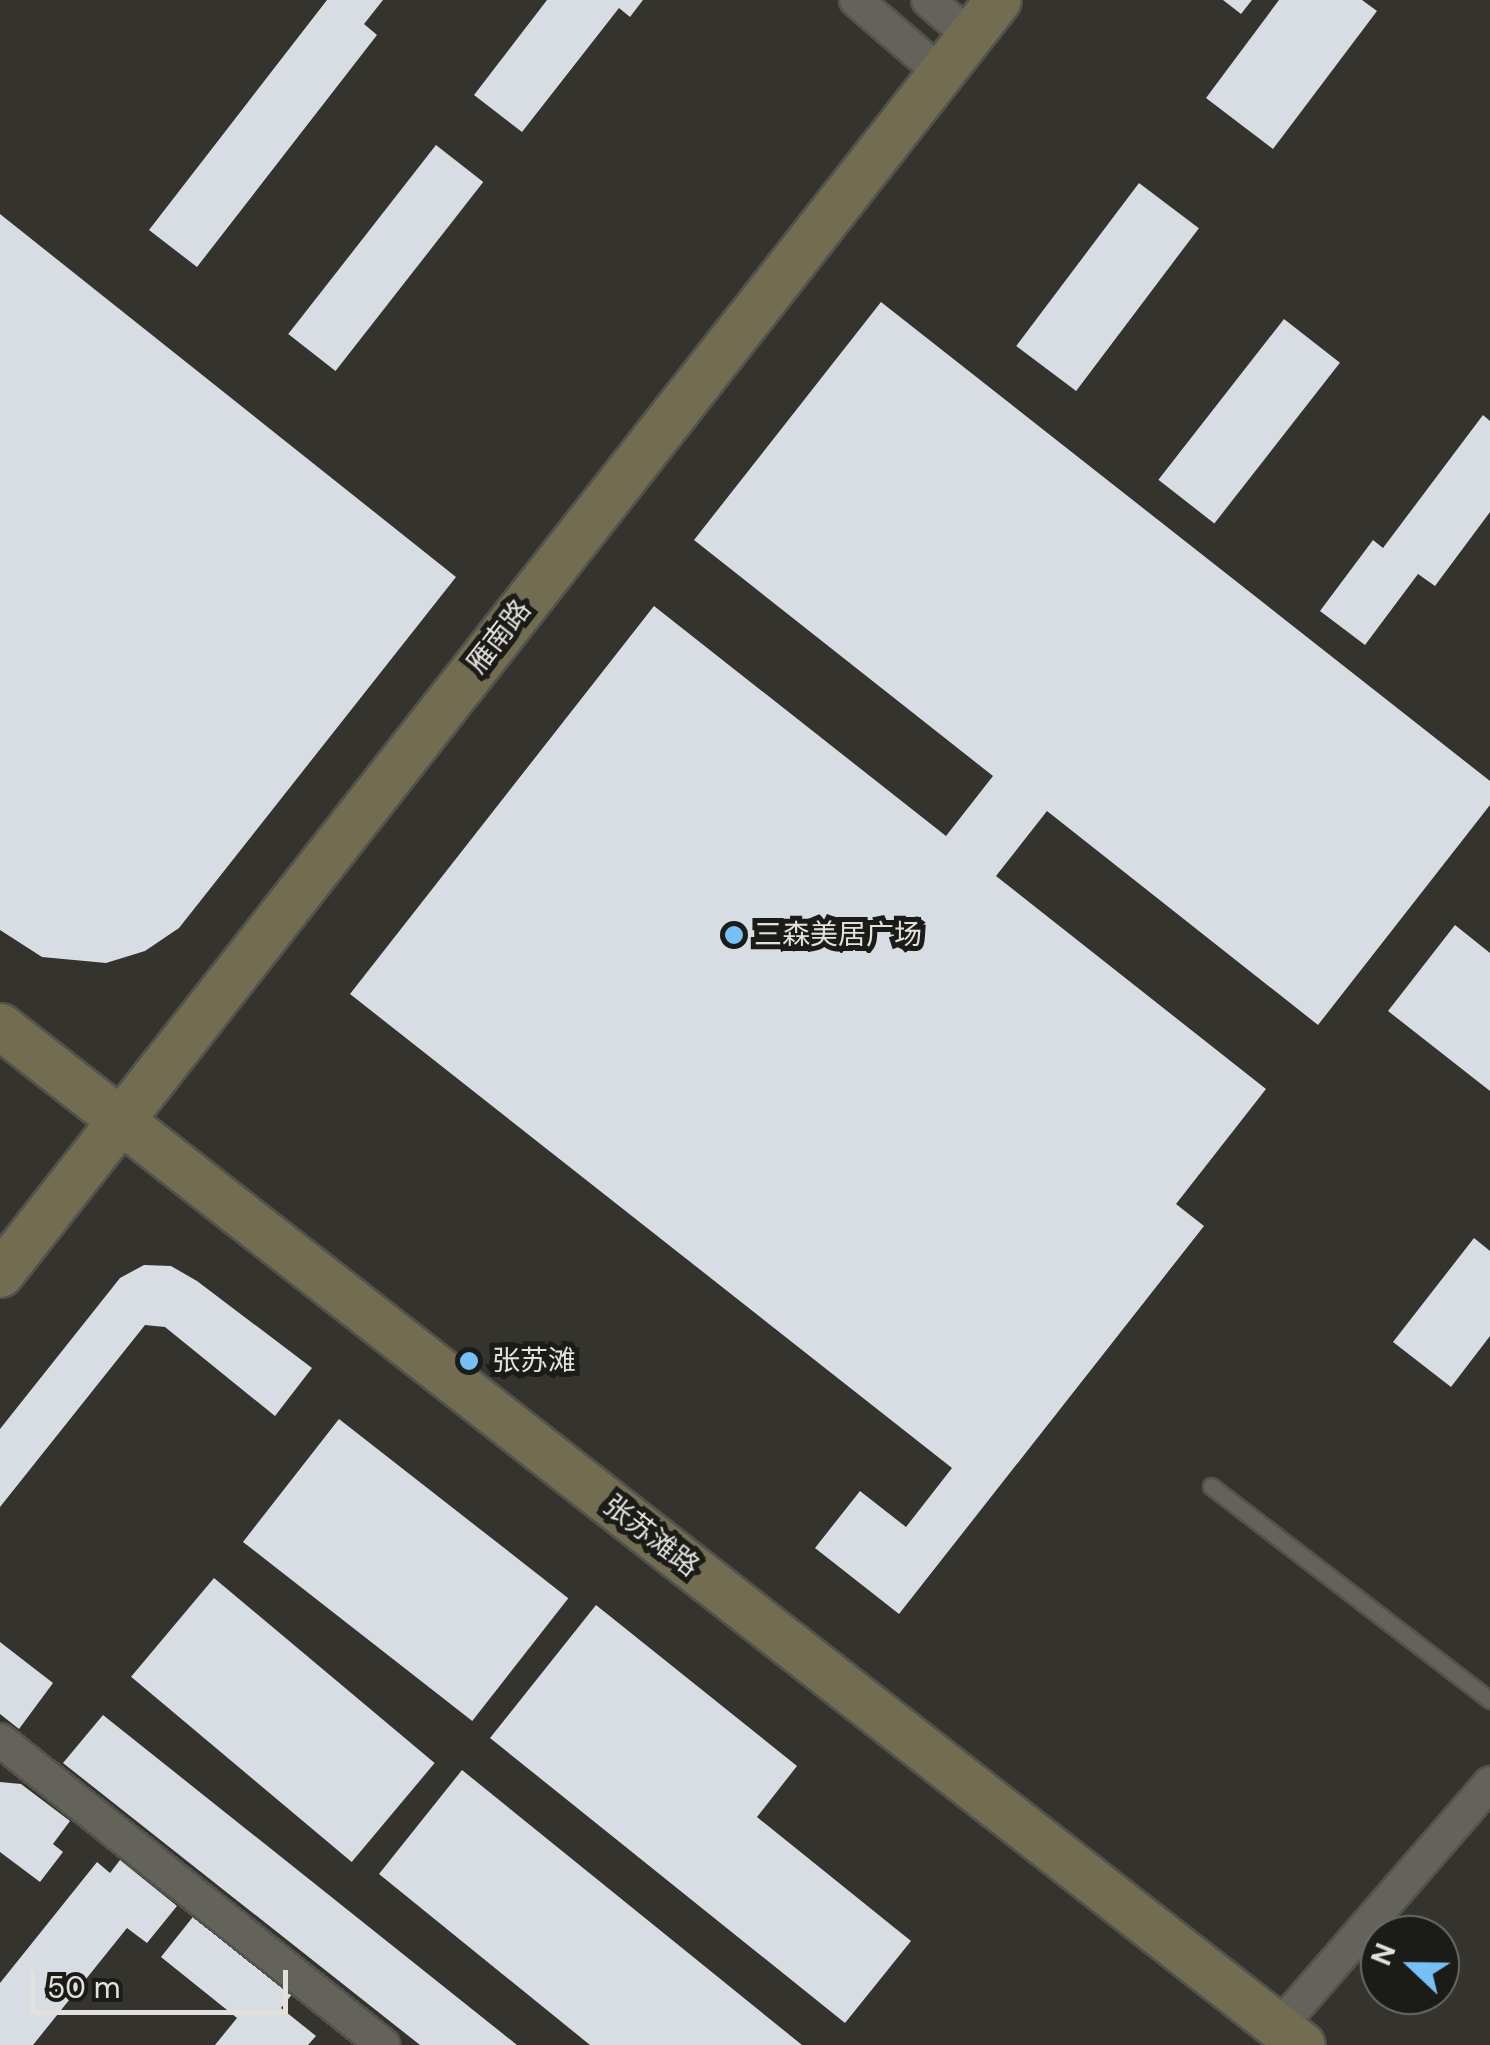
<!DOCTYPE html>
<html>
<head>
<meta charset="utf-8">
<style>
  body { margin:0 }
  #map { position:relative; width:1490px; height:2045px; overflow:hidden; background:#34332d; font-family:"DM Sans","Noto Sans SC",sans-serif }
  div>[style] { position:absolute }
  .building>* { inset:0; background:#d7dde3; transform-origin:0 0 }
  .roads { filter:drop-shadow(2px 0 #53524d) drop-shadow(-2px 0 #53524d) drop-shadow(0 2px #53524d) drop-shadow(0 -2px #53524d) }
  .lane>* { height:15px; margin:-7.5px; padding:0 7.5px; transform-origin:7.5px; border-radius:7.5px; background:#63625b }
  .street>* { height:32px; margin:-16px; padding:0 16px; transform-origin:16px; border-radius:16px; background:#63625b }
  .secondary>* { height:45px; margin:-22.5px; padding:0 22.5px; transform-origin:22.5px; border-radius:22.5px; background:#726d51 }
  .dots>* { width:28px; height:28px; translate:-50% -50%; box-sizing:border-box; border:5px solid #1b1b18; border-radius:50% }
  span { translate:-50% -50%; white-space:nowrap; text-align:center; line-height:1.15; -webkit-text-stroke:10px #1b1b18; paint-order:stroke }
  .street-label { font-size:28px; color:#e2e1dd }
  .poi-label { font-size:28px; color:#e2e1dd }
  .left { translate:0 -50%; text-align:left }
  .north { position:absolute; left:1360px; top:1915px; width:100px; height:100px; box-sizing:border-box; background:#1b1b18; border:2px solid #6b6a67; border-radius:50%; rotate:292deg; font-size:28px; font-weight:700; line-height:40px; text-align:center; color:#e2e1dd }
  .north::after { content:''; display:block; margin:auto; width:35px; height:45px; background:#76c0f7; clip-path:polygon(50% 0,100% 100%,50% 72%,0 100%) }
  .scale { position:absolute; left:30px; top:1970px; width:258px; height:45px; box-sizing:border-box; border:5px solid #e2e1dd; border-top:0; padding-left:12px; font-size:30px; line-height:35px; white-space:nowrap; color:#e2e1dd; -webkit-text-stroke:8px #1b1b18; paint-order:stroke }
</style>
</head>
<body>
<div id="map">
  <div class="building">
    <div style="clip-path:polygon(327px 0,383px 0,364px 24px,377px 35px,197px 267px,149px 230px)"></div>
    <div style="clip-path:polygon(547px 0,643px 0,630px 17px,619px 8px,522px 132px,474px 95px)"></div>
    <div style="clip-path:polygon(1223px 0,1252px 0,1241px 14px)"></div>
    <div style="clip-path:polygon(1279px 0,1362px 0,1377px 11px,1273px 149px,1206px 98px)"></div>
    <div style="left:436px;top:145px;width:60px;height:240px;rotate:38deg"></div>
    <div style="left:1139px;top:183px;width:75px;height:204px;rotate:37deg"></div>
    <div style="clip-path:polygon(0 214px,456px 577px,179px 928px,145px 951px,106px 963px,42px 957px,0 930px)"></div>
    <div style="clip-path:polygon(881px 302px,1490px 781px,1490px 805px,1318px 1025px,1047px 811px,996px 876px,1266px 1089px,1176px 1204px,1204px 1226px,899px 1614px,815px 1548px,860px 1491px,906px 1527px,952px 1468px,350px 994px,654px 606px,946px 836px,993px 776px,694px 540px)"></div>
    <div style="left:1284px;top:319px;width:71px;height:204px;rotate:38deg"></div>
    <div style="clip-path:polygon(1483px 415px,1490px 421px,1490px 512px,1435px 586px,1418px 574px,1365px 645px,1320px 611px,1373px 540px,1383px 548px)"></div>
    <div style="clip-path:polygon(1455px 925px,1490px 953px,1490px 1091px,1388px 1011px)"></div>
    <div style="clip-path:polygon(1474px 1238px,1490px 1251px,1490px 1336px,1451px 1387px,1393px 1342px)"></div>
    <div style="clip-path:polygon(144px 1265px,171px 1266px,197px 1281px,312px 1368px,275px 1416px,165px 1327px,145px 1325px,0 1507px,0 1429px,120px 1278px)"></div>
    <div style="left:339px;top:1419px;width:291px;height:156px;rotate:38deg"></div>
    <div style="left:214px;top:1578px;width:288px;height:129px;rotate:40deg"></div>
    <div style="clip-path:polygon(596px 1605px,797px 1766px,757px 1817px,911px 1941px,845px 2023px,490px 1738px)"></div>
    <div style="clip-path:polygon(0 1642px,53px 1683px,19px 1729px,0 1714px)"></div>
    <div style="clip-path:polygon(103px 1715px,517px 2045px,420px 2045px,63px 1763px)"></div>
    <div style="clip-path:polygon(462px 1770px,802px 2045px,590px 2045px,379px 1874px)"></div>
    <div style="clip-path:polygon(0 1782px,21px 1784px,70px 1821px,53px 1844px,63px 1852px,40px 1882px,0 1852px)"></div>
    <div style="clip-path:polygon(120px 1860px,177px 1906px,147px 1943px,127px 1928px,33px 2045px,0 2045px,0 1983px,97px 1862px,110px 1873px)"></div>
    <div style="clip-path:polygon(200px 1908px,298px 1987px,281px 2008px,316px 2036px,308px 2045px,215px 2045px,237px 2018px,161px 1957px)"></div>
  </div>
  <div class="roads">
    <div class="lane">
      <div style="left:1211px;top:1486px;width:352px;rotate:37.5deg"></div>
    </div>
    <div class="street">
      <div style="left:856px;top:0;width:112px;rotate:40.7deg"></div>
      <div style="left:928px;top:0;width:55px;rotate:40.6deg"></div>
      <div style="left:0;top:1740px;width:490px;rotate:38.5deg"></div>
      <div style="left:1279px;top:2027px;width:323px;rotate:-49.1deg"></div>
    </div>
    <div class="secondary">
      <div style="left:0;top:1026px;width:1653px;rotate:38.05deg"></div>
      <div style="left:0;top:1274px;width:1618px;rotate:-51.93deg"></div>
    </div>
  </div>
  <div class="dots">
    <div style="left:734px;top:935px;background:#76c0f7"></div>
    <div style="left:469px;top:1361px;background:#76c0f7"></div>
  </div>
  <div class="street-label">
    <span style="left:499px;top:637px;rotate:-52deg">雁南路</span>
    <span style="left:651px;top:1536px;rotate:38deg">张苏滩路</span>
  </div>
  <div class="poi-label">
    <span class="left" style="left:754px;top:935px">三森美居广场</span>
    <span class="left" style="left:492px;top:1361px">张苏滩</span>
  </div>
  <div class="north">N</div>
  <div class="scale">50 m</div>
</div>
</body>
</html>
